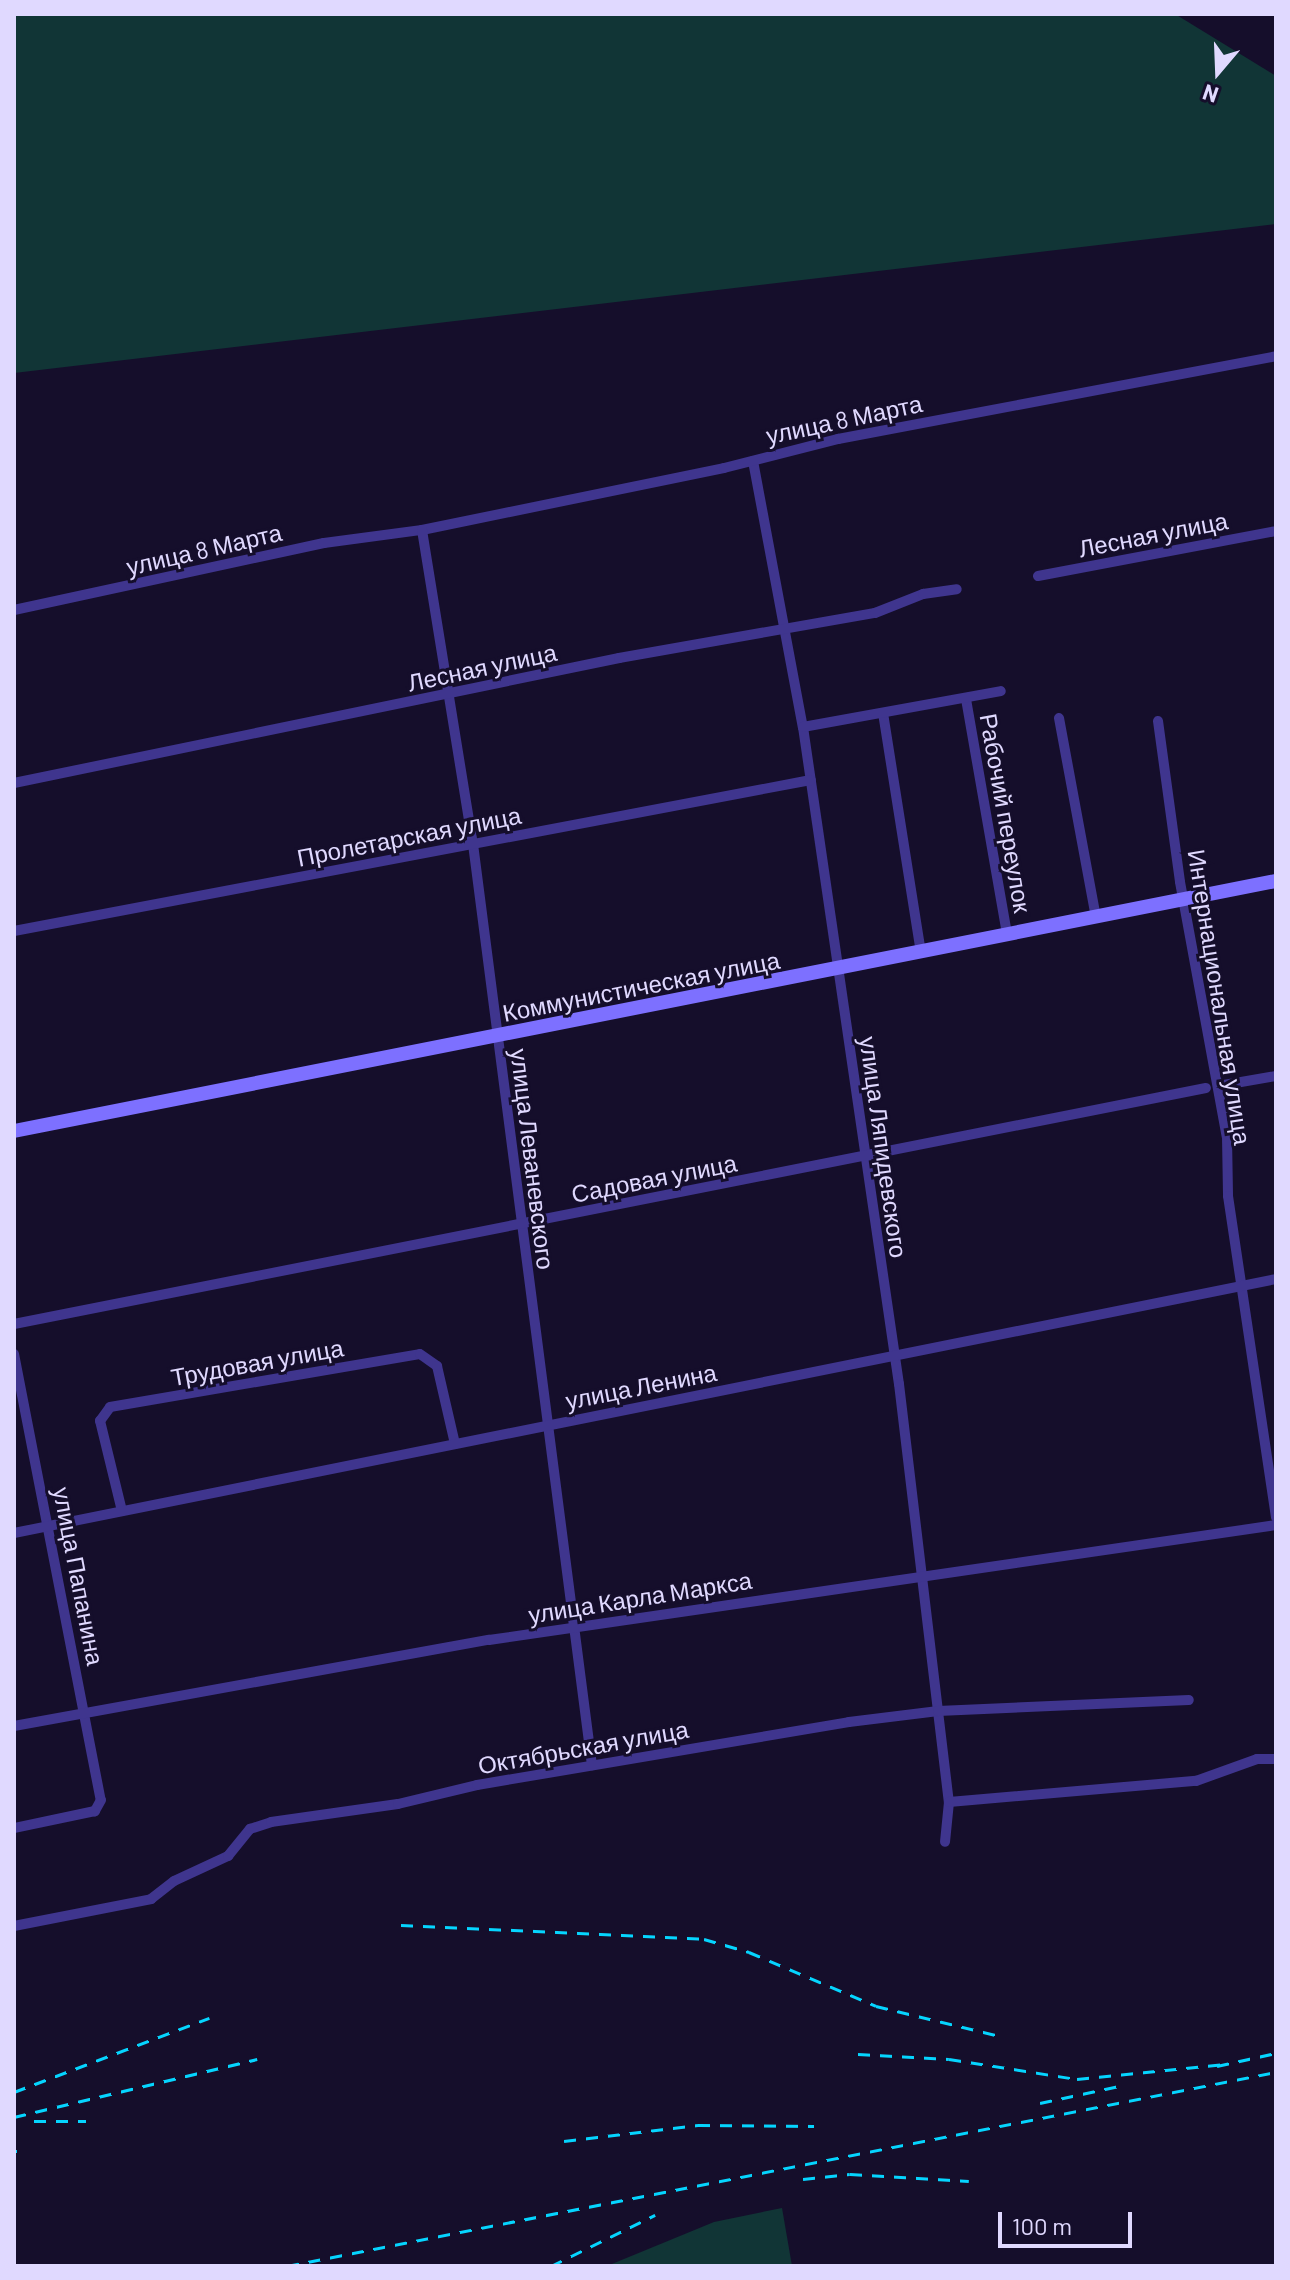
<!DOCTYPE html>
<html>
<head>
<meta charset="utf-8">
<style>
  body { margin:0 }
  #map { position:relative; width:1290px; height:2280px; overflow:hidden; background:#150e2b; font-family:Barlow,sans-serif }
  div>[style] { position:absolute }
  .green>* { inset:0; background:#113536 }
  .street>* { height:10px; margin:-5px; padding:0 5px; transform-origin:5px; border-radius:5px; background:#3f358e }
  .secondary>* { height:14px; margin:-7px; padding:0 7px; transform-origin:7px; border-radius:7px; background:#7d70ff }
  .rail>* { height:3px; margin-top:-1.5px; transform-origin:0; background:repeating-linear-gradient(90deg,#05d5ff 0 12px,transparent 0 22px) }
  span { translate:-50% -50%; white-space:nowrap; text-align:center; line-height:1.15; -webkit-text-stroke:6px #150e2b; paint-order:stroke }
  .street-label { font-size:24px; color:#e0d9ff }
  .frame { position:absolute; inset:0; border:16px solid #e0d9ff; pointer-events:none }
  .north { position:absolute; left:1178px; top:32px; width:80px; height:80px; -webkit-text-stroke:6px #150e2b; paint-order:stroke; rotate:199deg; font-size:22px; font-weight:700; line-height:32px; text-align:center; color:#e0d9ff }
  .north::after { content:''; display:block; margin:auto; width:28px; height:36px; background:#e0d9ff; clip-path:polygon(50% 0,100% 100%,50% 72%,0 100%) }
  .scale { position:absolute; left:998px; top:2212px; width:134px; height:36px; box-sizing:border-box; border:4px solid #e0d9ff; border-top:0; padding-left:10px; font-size:24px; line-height:28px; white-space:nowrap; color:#e0d9ff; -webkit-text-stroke:6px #150e2b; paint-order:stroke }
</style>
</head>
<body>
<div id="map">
  <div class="green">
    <div style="clip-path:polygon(14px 14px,1175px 14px,1276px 76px,1276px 224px,14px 373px)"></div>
    <div style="clip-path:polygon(782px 2208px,792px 2266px,607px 2266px,714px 2222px)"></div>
  </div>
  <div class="street">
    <div style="left:753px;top:461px;width:271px;rotate:79.4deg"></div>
    <div style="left:803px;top:727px;width:664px;rotate:81.69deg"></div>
    <div style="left:899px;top:1384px;width:421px;rotate:83.2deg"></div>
    <div style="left:949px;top:1802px;width:40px;rotate:95.7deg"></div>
    <div style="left:422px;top:530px;width:308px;rotate:-11.6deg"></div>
    <div style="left:724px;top:468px;width:118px;rotate:-14.3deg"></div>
    <div style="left:838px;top:439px;width:446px;rotate:-10.7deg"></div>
    <div style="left:1038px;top:576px;width:242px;rotate:-10.7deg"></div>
    <div style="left:14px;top:610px;width:317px;rotate:-12.2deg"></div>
    <div style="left:324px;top:543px;width:99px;rotate:-7.6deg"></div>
    <div style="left:422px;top:530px;width:318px;rotate:80.8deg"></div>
    <div style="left:473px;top:844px;width:929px;rotate:82.64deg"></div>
    <div style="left:966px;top:699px;width:240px;rotate:80.1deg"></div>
    <div style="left:883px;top:713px;width:242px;rotate:81deg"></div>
    <div style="left:1059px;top:718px;width:202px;rotate:79.5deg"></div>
    <div style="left:1158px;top:721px;width:162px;rotate:82.2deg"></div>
    <div style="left:1180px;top:882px;width:259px;rotate:79.6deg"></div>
    <div style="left:1227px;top:1137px;width:59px;rotate:89deg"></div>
    <div style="left:1228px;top:1196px;width:325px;rotate:81.5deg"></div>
    <div style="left:803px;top:727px;width:201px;rotate:-10.3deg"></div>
    <div style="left:14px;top:783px;width:618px;rotate:-11.67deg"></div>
    <div style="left:619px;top:658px;width:260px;rotate:-10deg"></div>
    <div style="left:875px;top:613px;width:52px;rotate:-21.6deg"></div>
    <div style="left:923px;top:594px;width:34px;rotate:-8deg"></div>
    <div style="left:14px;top:931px;width:811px;rotate:-10.73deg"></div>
    <div style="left:1218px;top:1086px;width:59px;rotate:-9.8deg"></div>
    <div style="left:14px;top:1324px;width:1215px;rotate:-11.2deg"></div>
    <div style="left:14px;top:1354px;width:454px;rotate:79deg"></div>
    <div style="left:101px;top:1800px;width:13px;rotate:119deg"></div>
    <div style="left:95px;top:1811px;width:83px;rotate:168.1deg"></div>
    <div style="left:122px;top:1511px;width:93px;rotate:-103.7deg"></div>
    <div style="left:100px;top:1421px;width:17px;rotate:-54deg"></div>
    <div style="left:110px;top:1407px;width:314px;rotate:-9.7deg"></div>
    <div style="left:420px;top:1354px;width:21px;rotate:35deg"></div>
    <div style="left:437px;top:1366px;width:80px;rotate:77deg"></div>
    <div style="left:14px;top:1533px;width:1287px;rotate:-11.38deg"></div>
    <div style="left:14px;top:1726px;width:483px;rotate:-10.3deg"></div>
    <div style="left:489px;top:1640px;width:795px;rotate:-8.31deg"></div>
    <div style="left:949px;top:1802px;width:248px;rotate:-4.9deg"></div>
    <div style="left:1196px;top:1781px;width:65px;rotate:-19.8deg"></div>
    <div style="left:1257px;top:1759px;width:19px"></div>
    <div style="left:14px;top:1926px;width:140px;rotate:-11.1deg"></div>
    <div style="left:151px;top:1899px;width:29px;rotate:-38deg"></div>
    <div style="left:174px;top:1881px;width:60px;rotate:-24.8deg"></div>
    <div style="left:228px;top:1856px;width:35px;rotate:-51deg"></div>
    <div style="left:250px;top:1829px;width:22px;rotate:-18deg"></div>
    <div style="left:271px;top:1822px;width:128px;rotate:-8.1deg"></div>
    <div style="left:398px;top:1804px;width:81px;rotate:-13.5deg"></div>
    <div style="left:477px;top:1785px;width:377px;rotate:-9.6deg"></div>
    <div style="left:849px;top:1722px;width:90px;rotate:-7deg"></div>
    <div style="left:938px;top:1711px;width:251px;rotate:-2.5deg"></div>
  </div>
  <div class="secondary">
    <div style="left:14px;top:1131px;width:1287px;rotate:-11.21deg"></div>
  </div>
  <div class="rail">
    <div style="left:401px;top:1925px;width:303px;rotate:2.6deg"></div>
    <div style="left:704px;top:1939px;width:47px;rotate:16.1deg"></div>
    <div style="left:749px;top:1952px;width:138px;rotate:23deg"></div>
    <div style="left:876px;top:2006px;width:123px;rotate:13.6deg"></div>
    <div style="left:858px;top:2054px;width:91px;rotate:3.1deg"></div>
    <div style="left:949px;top:2059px;width:130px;rotate:8.9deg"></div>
    <div style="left:1077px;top:2079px;width:149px;rotate:-5.8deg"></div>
    <div style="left:1217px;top:2066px;width:60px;rotate:-12.4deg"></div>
    <div style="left:14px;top:2092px;width:209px;rotate:-20.8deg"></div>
    <div style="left:1040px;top:2103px;width:81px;rotate:-12.1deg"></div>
    <div style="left:14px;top:2117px;width:250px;rotate:-13.4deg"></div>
    <div style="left:34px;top:2121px;width:52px"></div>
    <div style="left:564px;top:2141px;width:135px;rotate:-6.8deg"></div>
    <div style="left:698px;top:2125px;width:116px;rotate:0.5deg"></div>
    <div style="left:14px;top:2151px;width:3px"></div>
    <div style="left:803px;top:2179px;width:47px;rotate:-6.1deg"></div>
    <div style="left:850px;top:2174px;width:119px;rotate:3.4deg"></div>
    <div style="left:287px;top:2266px;width:1008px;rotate:-11.1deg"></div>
    <div style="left:551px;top:2266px;width:116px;rotate:-26.1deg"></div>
  </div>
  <div class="street-label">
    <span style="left:844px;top:419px;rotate:-12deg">улица 8 Марта</span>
    <span style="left:1153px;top:534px;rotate:-11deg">Лесная улица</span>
    <span style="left:204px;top:549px;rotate:-13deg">улица 8 Марта</span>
    <span style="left:482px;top:667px;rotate:-12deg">Лесная улица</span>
    <span style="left:1006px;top:813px;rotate:80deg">Рабочий переулок</span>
    <span style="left:409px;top:836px;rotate:-11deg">Пролетарская улица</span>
    <span style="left:641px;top:986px;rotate:-11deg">Коммунистическая улица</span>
    <span style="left:1220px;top:997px;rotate:81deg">Интернациональная улица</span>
    <span style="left:884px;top:1147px;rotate:82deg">улица Ляпидевского</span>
    <span style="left:533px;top:1159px;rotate:83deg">улица Леваневского</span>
    <span style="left:654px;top:1178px;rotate:-11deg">Садовая улица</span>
    <span style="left:257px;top:1362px;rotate:-10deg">Трудовая улица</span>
    <span style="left:641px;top:1386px;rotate:-11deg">улица Ленина</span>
    <span style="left:79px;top:1576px;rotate:79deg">улица Папанина</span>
    <span style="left:640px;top:1597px;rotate:-9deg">улица Карла Маркса</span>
    <span style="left:583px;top:1747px;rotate:-10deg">Октябрьская улица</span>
  </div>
  <div class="frame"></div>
  <div class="north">N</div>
  <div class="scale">100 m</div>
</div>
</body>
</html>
